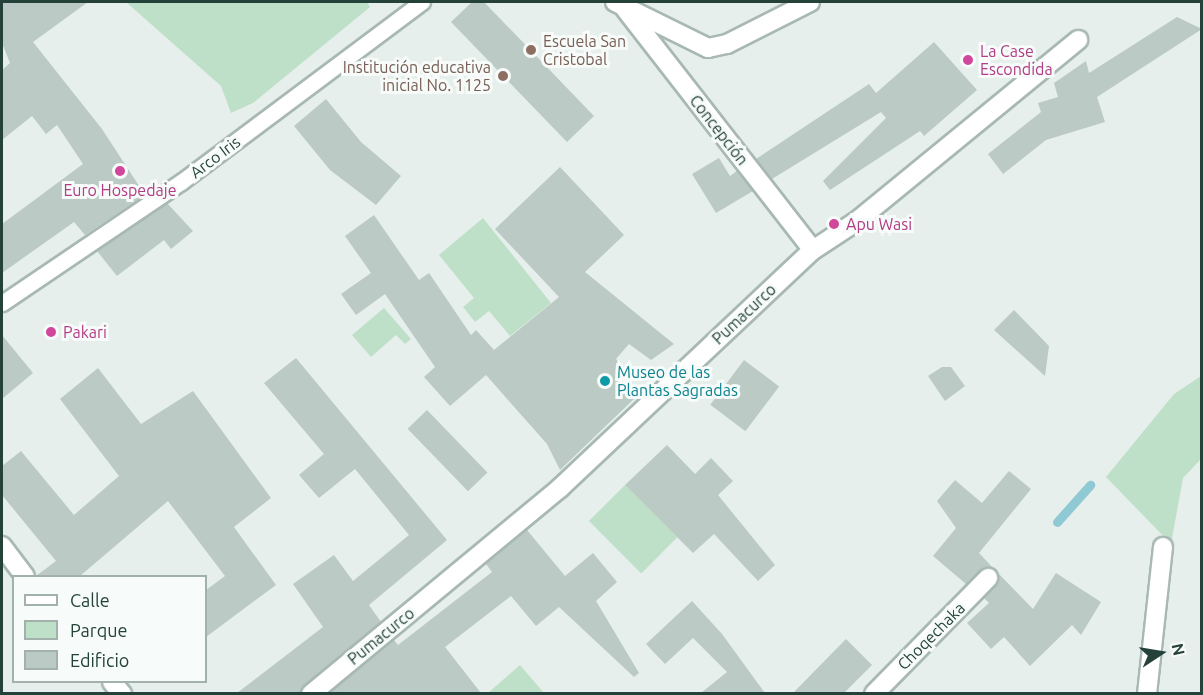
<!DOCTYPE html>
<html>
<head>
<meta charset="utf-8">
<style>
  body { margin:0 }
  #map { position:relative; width:1203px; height:695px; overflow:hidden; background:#e6efeb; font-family:Ubuntu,sans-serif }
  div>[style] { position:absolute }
  .green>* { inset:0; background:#bfe0c8; transform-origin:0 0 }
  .stream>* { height:9px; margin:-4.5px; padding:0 4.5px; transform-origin:4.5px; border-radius:4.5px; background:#8ec9d4 }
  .building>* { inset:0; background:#bbcac4; transform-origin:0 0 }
  .roads { filter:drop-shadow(2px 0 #a8b8b2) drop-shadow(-2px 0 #a8b8b2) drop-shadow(0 2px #a8b8b2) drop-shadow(0 -2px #a8b8b2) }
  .lane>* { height:15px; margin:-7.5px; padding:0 7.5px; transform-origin:7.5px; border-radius:7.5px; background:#fff }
  .street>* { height:18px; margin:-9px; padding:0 9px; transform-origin:9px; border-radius:9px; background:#fff }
  .secondary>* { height:18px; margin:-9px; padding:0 9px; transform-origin:9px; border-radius:9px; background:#fff }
  .dots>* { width:16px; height:16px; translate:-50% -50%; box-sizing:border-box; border:3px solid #f7fbf9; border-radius:50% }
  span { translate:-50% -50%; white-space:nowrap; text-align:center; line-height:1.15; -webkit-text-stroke:6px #f7fbf9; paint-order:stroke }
  .education-label { font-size:16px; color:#785e54 }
  .left { translate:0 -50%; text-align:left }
  .right { translate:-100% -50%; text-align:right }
  .hotel-label { font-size:16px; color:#b23c85 }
  .street-label { font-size:16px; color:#24423a }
  .culture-label { font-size:16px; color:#0d838f }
  .frame { position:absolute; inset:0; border:3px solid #24423a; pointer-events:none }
  .legend { position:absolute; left:12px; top:575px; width:195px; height:108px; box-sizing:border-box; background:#f7fbf9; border:2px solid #a3b1ad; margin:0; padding:8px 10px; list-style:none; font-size:18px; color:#24423a }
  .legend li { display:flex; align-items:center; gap:12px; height:30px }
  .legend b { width:30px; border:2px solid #a3b1ad }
  .north { position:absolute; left:1131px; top:623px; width:60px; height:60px; -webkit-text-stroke:4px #f7fbf9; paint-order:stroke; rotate:78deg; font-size:16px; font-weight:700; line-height:24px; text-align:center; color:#24423a }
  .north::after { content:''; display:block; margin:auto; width:21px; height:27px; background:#24423a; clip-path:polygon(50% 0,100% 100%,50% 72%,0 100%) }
</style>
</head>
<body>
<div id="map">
  <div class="green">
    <div style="clip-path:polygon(126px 2px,367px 2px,370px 7px,253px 103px,231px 113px,221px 86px)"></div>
    <div style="clip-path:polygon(483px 218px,551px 303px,510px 336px,489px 311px,475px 322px,463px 307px,474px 298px,439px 255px)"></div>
    <div style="clip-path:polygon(384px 308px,411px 339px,405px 344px,396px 335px,371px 357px,352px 335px)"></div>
    <div style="clip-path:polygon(1201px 376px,1201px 459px,1183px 478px,1171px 544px,1106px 477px,1174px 394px)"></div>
    <div style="left:625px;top:485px;width:74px;height:51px;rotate:45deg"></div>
    <div style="clip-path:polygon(520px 665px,544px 693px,488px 693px)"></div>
  </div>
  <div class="stream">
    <div style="left:1057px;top:522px;width:50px;rotate:-48.3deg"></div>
  </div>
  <div class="building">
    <div style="clip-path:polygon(2px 2px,88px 2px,33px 42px,102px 129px,145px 195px,85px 235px,74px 222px,2px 273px,2px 224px,83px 164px,57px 125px,46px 134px,32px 116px,2px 140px,2px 70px,10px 63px,2px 43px)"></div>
    <div style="clip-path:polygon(472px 2px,484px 2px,594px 116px,567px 142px,451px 22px)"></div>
    <div style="clip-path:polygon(1177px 17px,1202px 29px,1097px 97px,1105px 122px,1046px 140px,1003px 174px,988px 154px,1041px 112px,1038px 103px,1058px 97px,1054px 83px,1086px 61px,1089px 73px)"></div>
    <div style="clip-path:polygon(934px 42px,977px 90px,924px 136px,920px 131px,830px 190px,823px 181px,886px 118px,881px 112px,772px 179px,756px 159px,869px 84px,876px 93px)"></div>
    <div style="clip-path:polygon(326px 99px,361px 142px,401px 176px,376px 205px,330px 170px,294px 126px)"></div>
    <div style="clip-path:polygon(719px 158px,730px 176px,737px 171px,753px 191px,716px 213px,692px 174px)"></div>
    <div style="clip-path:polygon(560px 167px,624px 235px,585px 272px,674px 344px,651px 360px,629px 344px,616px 359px,631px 374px,621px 380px,636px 397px,560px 470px,547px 444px,486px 375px,450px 406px,424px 377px,435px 367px,385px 294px,356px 315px,341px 294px,371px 273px,345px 236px,374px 215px,419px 280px,429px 273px,471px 335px,476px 330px,494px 350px,559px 297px,495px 229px)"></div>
    <div style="clip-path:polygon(167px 203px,193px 231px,171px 249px,164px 240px,117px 276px,97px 251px)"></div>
    <div style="clip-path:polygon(1014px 310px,1049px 346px,1045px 376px,994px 330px)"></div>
    <div style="clip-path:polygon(2px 335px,33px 373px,2px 399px)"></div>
    <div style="clip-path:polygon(296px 358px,447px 540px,369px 605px,381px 622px,300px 693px,237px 693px,323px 627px,293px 584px,334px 555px,353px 581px,409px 535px,355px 469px,319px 498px,299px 475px,324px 454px,264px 383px)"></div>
    <div style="left:744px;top:360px;width:44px;height:56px;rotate:37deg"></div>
    <div style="clip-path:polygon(942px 367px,951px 367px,965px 386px,945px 401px,928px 376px)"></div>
    <div style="clip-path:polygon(98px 368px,141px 424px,193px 391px,271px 498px,234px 527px,276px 585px,206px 637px,206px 590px,225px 576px,168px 501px,80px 576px,36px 576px,56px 561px,2px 495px,2px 466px,21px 451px,74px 515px,119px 476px,60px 399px)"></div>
    <div style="left:427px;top:410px;width:87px;height:27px;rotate:46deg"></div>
    <div style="clip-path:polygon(667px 445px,695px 474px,711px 458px,733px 481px,718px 495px,775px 565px,758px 581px,714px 534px,693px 553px,625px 485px)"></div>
    <div style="clip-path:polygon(1009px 471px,1031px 489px,979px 553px,995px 570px,984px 567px,966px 584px,933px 556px,956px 528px,937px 501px,955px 480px,982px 503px)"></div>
    <div style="clip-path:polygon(527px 530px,565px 576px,593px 553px,617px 582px,596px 601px,639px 673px,634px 677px,559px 607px,536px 626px,511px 596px,445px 647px,481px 693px,329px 693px,394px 640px,398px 645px,492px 572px,486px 564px)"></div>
    <div style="clip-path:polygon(996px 571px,1033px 609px,1056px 573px,1101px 602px,1081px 635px,1072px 625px,1030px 666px,1004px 637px,991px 649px,967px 623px,989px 603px,984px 598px,999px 581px)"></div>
    <div style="clip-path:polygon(692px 601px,722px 634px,765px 693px,701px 693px,727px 672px,693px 638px,665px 664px,646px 644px)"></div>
    <div style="clip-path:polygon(846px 639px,872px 665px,844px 693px,793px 693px)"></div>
  </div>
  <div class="roads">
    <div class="lane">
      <div style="left:2px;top:303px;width:216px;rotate:-34.1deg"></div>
      <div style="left:181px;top:182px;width:301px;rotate:-36.8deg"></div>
    </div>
    <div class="street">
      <div style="left:626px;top:10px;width:304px;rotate:52.1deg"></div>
      <div style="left:2px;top:546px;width:38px;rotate:53deg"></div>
      <div style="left:112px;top:682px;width:16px;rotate:50deg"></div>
      <div style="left:311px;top:694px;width:323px;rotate:-39.6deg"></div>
      <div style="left:560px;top:488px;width:347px;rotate:-43.3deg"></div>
      <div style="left:813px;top:250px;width:53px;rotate:-33.4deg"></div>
      <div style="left:857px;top:221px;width:286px;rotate:-39.3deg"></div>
      <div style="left:874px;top:694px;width:163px;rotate:-45.5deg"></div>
      <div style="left:1147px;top:694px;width:148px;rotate:-83.8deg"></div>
    </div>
    <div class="secondary">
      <div style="left:615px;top:2px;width:104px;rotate:26.3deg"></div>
      <div style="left:708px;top:48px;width:19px;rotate:-12deg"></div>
      <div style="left:727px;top:44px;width:93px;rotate:-26.8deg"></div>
    </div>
  </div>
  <div class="dots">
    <div style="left:531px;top:50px;background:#8d6e63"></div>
    <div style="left:968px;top:60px;background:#d1479c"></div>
    <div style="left:503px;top:76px;background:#8d6e63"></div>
    <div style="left:120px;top:171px;background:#d1479c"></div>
    <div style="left:834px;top:224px;background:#d1479c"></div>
    <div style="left:51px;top:332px;background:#d1479c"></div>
    <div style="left:605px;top:381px;background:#0f9aa8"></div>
  </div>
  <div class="education-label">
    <span class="left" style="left:543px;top:50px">Escuela San<br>Cristobal</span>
    <span class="right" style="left:491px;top:76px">Institución educativa<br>inicial No. 1125</span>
  </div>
  <div class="hotel-label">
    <span class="left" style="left:980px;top:60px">La Case<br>Escondida</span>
    <span style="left:120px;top:190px">Euro Hospedaje</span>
    <span class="left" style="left:846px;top:224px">Apu Wasi</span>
    <span class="left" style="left:63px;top:332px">Pakari</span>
  </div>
  <div class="street-label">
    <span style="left:719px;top:130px;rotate:52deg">Concepción</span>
    <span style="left:215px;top:157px;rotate:-37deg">Arco Iris</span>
    <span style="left:744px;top:314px;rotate:-43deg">Pumacurco</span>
    <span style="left:381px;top:636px;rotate:-39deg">Pumacurco</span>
    <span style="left:931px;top:636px;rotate:-45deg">Choqechaka</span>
  </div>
  <div class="culture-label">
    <span class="left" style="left:617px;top:381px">Museo de las<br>Plantas Sagradas</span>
  </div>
  <div class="frame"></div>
  <ul class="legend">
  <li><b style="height:8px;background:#fff"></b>Calle</li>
  <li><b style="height:16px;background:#bfe0c8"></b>Parque</li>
  <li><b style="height:16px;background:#bbcac4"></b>Edificio</li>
  </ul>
  <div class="north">N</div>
</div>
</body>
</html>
